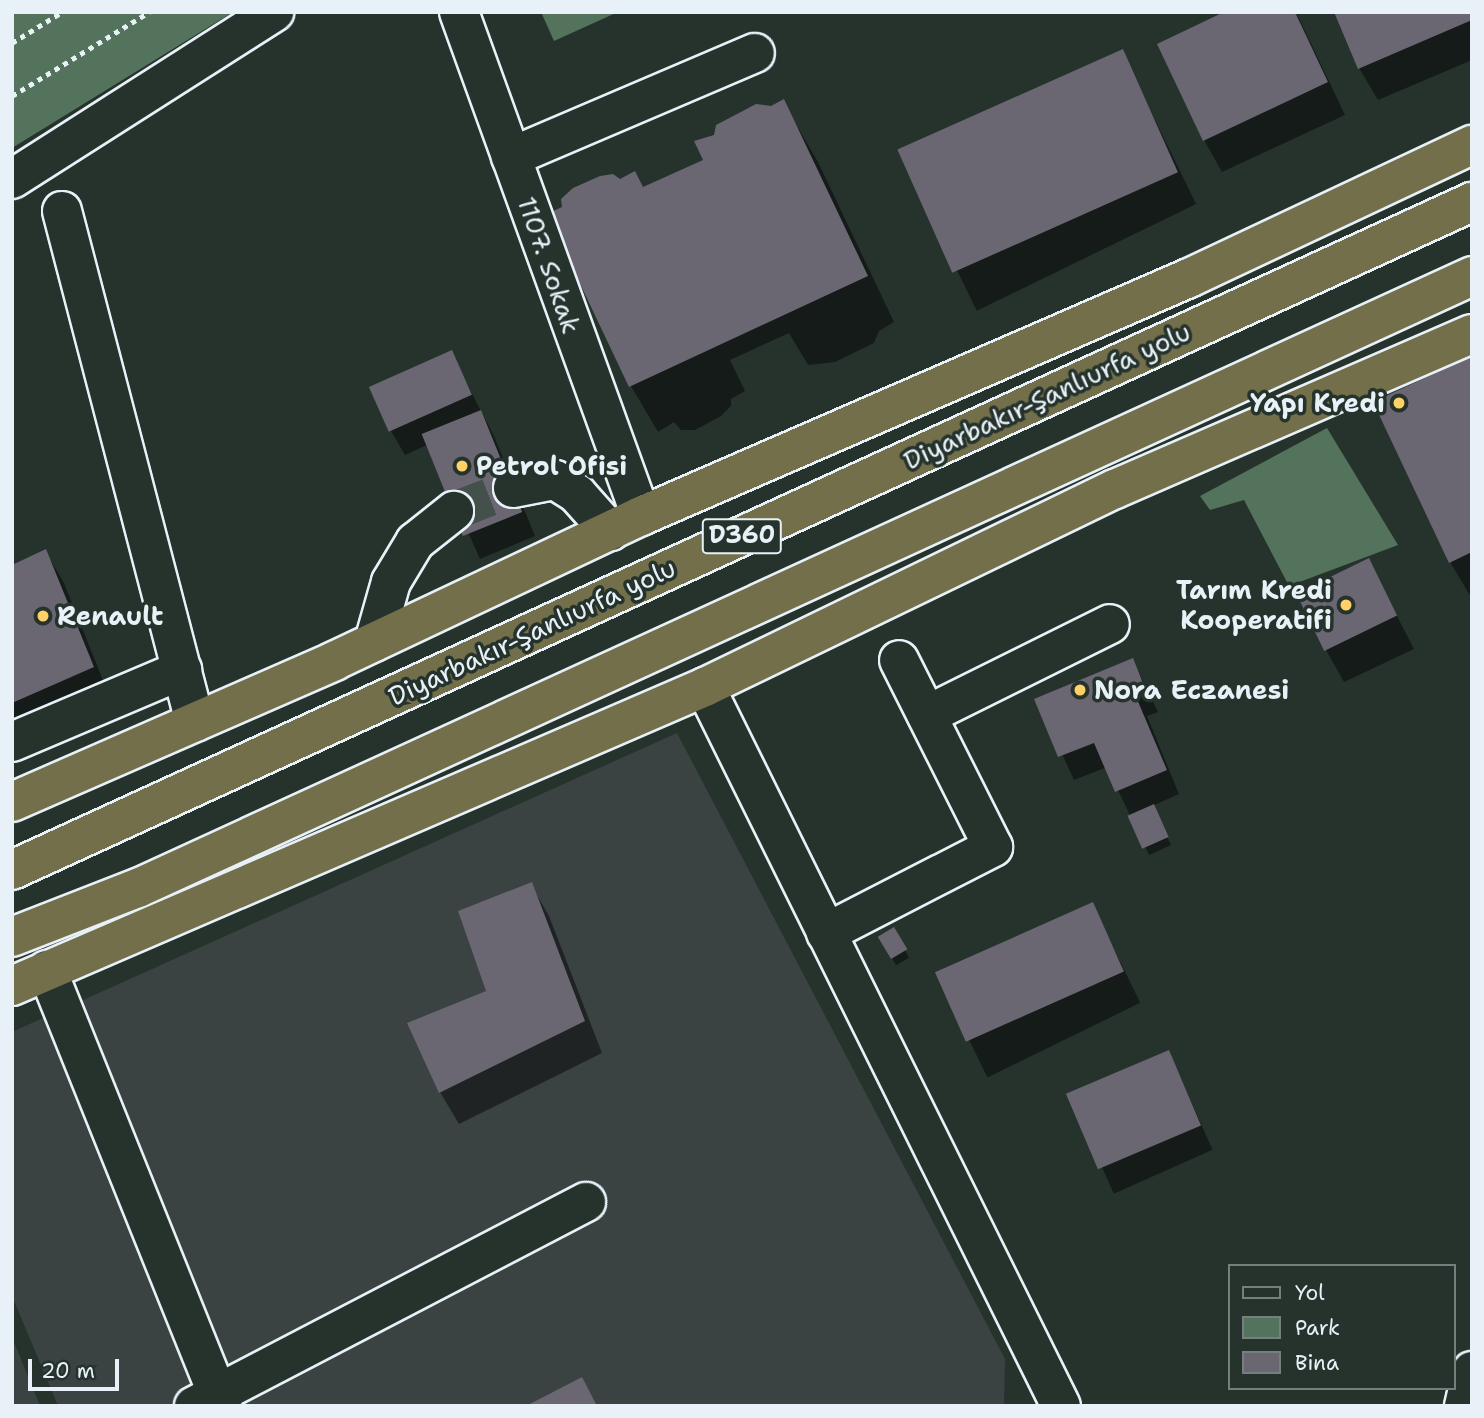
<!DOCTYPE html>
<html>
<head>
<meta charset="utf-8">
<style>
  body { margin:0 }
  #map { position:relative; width:1484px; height:1418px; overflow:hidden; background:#26332d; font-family:"Shantell Sans",sans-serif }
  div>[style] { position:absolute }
  .built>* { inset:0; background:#3a4242 }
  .green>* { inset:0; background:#53735c }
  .shadow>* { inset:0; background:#0007; transform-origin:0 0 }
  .building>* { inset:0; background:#6a6672; transform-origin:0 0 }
  .minor-tunnel>* { height:38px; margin-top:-19px; transform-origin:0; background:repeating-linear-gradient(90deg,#43504b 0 38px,transparent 0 57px) }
  .path>* { height:4.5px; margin-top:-2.25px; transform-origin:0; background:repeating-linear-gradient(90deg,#e8f1f8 0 5px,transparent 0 10px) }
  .roads { filter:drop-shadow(2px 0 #e8f1f8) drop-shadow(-2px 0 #e8f1f8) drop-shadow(0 2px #e8f1f8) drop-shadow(0 -2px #e8f1f8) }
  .minor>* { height:38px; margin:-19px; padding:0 19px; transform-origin:19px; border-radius:19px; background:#26332d }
  .highway>* { height:38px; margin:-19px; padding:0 19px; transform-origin:19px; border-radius:19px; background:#726f4a }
  .dots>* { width:19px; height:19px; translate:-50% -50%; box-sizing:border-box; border:4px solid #26332d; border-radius:50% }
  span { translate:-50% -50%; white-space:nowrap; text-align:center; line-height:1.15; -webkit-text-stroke:7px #26332d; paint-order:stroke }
  .shield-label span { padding:2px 5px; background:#26332d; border:2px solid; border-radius:5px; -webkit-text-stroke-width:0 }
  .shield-label { font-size:24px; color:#e8f1f8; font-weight:700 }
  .street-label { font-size:26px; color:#e8f1f8 }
  .poi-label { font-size:26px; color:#e8f1f8; font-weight:700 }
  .right { translate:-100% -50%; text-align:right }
  .left { translate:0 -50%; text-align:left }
  .frame { position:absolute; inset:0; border:14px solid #e8f1f8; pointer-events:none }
  .legend { position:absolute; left:1228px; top:1264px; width:228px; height:126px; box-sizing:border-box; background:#26332d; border:2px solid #747f7e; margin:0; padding:9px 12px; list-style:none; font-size:21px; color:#e8f1f8 }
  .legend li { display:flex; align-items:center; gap:14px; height:35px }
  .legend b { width:35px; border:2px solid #747f7e }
  .scale { position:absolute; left:28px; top:1359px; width:91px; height:32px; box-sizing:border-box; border:4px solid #e8f1f8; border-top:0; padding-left:9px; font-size:21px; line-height:24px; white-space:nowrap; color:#e8f1f8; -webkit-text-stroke:5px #26332d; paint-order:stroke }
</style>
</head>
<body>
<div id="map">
  <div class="built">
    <div style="clip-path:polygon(677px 733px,1005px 1359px,1004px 1406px,58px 1406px,12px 1296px,12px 1032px)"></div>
    <div style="clip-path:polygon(12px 1337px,40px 1406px,12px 1406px)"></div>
  </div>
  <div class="green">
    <div style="clip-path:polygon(12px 12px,233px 12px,12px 148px)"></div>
    <div style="clip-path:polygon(541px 12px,618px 12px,554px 41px)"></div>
    <div style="clip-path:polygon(1327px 428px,1398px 545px,1289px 586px,1244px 500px,1210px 510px,1200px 496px)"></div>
  </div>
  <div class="shadow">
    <div style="clip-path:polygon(1228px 12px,1296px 12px,1345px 115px,1222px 172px,1204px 140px)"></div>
    <div style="clip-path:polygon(1472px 12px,1472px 60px,1378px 100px,1359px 68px)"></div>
    <div style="left:1122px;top:52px;width:169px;height:244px;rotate:64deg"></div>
    <div style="clip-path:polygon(783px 102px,818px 162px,894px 322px,879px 331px,874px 343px,835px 362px,808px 365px,789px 333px,730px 360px,745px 391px,731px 399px,731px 406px,721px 416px,695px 430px,681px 430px,674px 422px,658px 432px,631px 386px,643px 189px,705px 160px,716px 136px)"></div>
    <div style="clip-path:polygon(451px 353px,494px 436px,535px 536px,480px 559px,429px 444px,405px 455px,391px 431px)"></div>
    <div style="clip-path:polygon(1472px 358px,1472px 599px,1450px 562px)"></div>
    <div style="clip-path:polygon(45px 551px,64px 583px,111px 700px,12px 742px,12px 567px)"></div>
    <div style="clip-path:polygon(1368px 560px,1414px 649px,1344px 682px,1326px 650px)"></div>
    <div style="clip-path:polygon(1133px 660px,1158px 712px,1147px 716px,1179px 794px,1152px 806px,1171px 845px,1149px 855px,1107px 767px,1074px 780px,1037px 700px)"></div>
    <div style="clip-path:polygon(531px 885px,549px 916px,602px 1053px,459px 1124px,440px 1092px,488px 992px)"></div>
    <div style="left:1092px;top:904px;width:110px;height:170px;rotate:64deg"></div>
    <div style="left:893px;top:930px;width:32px;height:15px;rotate:60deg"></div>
    <div style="left:1169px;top:1052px;width:107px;height:108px;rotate:66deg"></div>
  </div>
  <div class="building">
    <div style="clip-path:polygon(1224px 12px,1295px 12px,1328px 82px,1203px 141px,1157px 44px)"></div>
    <div style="clip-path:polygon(1334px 12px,1472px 12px,1472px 20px,1358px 69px)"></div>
    <div style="left:1123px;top:49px;width:135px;height:247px;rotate:66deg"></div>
    <div style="clip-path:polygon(784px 99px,868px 276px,629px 387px,547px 214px,562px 207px,561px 199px,573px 188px,600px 176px,613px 174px,620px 179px,635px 171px,643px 187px,703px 160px,694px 141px,714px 135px,716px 125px,756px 104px,771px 106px)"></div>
    <div style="left:452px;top:350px;width:49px;height:91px;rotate:66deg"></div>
    <div style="clip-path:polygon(1472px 356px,1472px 552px,1449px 563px,1373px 402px)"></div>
    <div style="left:481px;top:410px;width:110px;height:64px;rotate:68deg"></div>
    <div style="clip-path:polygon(46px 549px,94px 667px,12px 703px,12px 565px)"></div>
    <div style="left:1369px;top:558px;width:64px;height:81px;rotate:64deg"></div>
    <div style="clip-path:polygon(1133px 658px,1145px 688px,1134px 692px,1167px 770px,1115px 792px,1094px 743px,1058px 757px,1034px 699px)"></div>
    <div style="left:1154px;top:804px;width:36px;height:29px;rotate:66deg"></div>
    <div style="clip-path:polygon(532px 882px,585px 1021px,439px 1093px,407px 1023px,486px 991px,458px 911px)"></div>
    <div style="left:1093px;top:902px;width:76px;height:173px;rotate:66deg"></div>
    <div style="left:894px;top:927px;width:26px;height:19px;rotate:59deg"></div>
    <div style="left:1169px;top:1050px;width:82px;height:112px;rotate:67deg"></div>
    <div style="clip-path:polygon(582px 1377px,597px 1406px,526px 1406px)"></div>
  </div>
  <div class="minor-tunnel">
    <div style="left:454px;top:511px;width:63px;rotate:-21.3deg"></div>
  </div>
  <div class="path">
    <div style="left:12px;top:43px;width:59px;rotate:-31.8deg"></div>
    <div style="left:12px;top:96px;width:161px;rotate:-31.5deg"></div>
  </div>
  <div class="roads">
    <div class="minor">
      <div style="left:459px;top:12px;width:536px;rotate:70.14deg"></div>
      <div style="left:511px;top:157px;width:265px;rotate:-23.1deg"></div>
      <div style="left:12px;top:179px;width:311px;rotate:-32.5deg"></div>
      <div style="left:62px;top:211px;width:528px;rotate:75.41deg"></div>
      <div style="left:513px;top:488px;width:43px;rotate:-10.8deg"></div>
      <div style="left:555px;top:480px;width:26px;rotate:32deg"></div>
      <div style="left:577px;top:494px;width:50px;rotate:48.3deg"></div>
      <div style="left:374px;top:642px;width:62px;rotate:-74.2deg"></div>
      <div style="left:391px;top:582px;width:47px;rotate:-59deg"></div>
      <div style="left:415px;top:542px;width:50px;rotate:-38.5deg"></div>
      <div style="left:705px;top:687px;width:802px;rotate:63.66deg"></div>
      <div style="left:927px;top:715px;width:204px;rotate:-26.4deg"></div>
      <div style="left:12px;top:742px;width:185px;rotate:-23deg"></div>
      <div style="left:826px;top:933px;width:188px;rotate:-27.2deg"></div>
      <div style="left:993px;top:847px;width:209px;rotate:-116.7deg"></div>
      <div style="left:47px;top:970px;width:470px;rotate:68.1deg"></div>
      <div style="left:194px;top:1406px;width:442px;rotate:-27.5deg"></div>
      <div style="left:1464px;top:1406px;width:36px;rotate:-77deg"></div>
    </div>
    <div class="highway">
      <div style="left:12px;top:802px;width:352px;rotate:-23.6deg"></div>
      <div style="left:334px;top:661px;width:340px;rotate:-25.3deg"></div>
      <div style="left:641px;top:516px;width:597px;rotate:-23.48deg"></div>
      <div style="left:1189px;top:278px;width:313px;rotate:-25.2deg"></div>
      <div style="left:12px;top:870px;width:1606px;rotate:-24.59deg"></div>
      <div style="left:12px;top:937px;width:135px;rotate:-21.3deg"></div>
      <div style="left:138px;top:888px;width:1468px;rotate:-24.64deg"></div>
      <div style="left:12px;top:986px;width:755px;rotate:-23.34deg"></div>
      <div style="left:705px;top:687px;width:455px;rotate:-25.8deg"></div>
      <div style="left:1115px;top:489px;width:389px;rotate:-23.5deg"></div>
    </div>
  </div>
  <div class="dots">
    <div style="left:1399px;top:403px;background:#ffd166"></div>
    <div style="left:462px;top:466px;background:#ffd166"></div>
    <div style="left:1346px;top:605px;background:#ffd166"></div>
    <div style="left:43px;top:616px;background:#ffd166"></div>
    <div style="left:1080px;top:690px;background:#ffd166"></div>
  </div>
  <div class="shield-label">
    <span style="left:742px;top:536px">D360</span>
  </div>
  <div class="street-label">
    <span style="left:549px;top:265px;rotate:71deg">1107. Sokak</span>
    <span style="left:1047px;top:396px;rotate:-25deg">Diyarbakır-Şanlıurfa yolu</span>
    <span style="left:532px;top:632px;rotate:-25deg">Diyarbakır-Şanlıurfa yolu</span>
  </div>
  <div class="poi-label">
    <span class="right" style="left:1385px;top:403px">Yapı Kredi</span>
    <span class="left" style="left:476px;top:466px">Petrol Ofisi</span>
    <span class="right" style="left:1332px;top:605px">Tarım Kredi<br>Kooperatifi</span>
    <span class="left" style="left:57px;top:616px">Renault</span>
    <span class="left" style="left:1094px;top:690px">Nora Eczanesi</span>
  </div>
  <div class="frame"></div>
  <ul class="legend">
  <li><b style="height:9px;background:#26332d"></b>Yol</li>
  <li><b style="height:19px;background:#53735c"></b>Park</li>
  <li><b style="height:19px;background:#6a6672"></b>Bina</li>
  </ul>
  <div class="scale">20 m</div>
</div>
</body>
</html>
